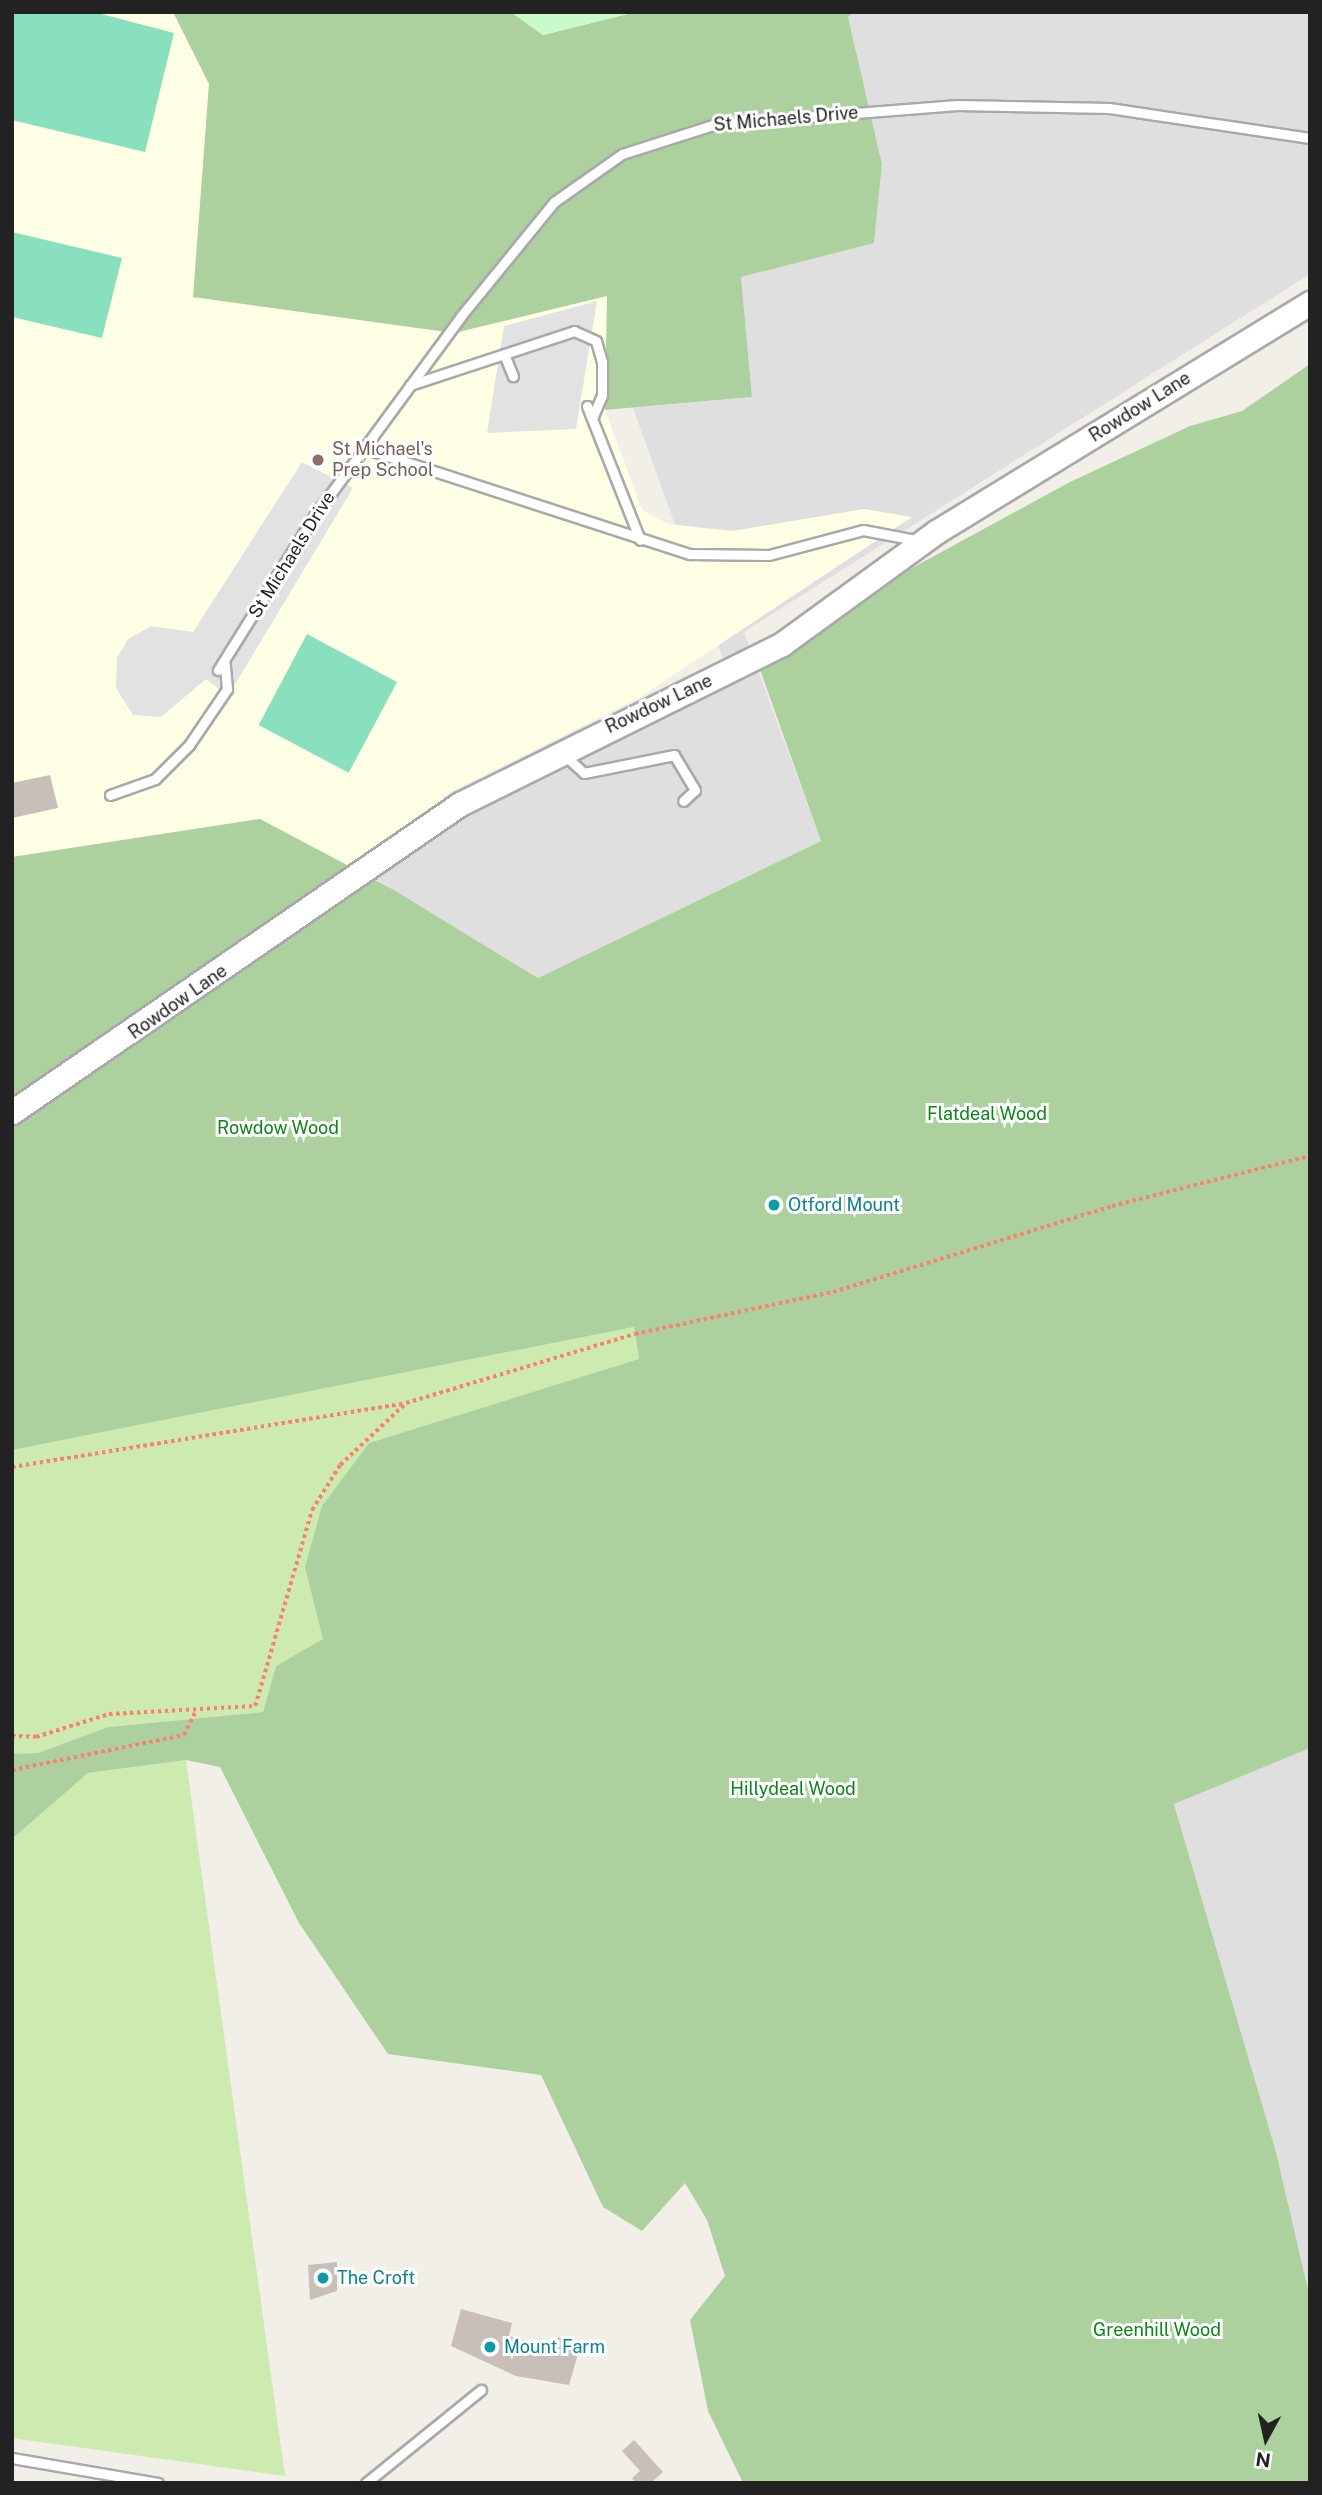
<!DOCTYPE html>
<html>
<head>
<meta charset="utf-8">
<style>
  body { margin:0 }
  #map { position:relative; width:1322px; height:2495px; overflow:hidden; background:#f2efe9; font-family:"Public Sans",sans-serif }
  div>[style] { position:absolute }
  .residential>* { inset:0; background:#e0dfdf }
  .education>* { inset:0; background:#ffffe5 }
  .grass>* { inset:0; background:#cdebb0 }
  .forest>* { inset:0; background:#add19e }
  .park>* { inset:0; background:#c8facc }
  .pitch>* { inset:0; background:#88e0be; transform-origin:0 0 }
  .parking>* { inset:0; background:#e2e2e2 }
  .building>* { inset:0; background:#c7bfb8 }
  .path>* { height:3.5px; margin-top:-1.75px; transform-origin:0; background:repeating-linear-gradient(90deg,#fa8072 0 3.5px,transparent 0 7px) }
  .roads { filter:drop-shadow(2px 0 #a9a9a9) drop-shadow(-2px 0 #a9a9a9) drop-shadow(0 2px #a9a9a9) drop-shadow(0 -2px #a9a9a9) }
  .service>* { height:9px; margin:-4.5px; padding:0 4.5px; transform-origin:4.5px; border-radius:4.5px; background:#fff }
  .tertiary>* { height:23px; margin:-11.5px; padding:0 11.5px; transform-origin:11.5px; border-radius:11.5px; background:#fff }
  .dots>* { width:19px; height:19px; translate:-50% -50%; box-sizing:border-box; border:4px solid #fff; border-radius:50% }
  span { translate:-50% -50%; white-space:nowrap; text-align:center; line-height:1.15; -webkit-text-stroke:6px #fff; paint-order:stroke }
  .street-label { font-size:18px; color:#222 }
  .education-label { font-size:18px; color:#785e54 }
  .left { translate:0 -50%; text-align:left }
  .park-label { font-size:18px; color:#0c8416 }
  .culture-label { font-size:18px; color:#0d838f }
  .frame { position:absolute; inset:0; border:14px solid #222; pointer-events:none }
  .north { position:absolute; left:1231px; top:2404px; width:70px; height:70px; -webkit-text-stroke:5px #fff; paint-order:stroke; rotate:188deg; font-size:19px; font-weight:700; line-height:28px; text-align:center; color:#222 }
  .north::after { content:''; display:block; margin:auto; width:24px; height:32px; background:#222; clip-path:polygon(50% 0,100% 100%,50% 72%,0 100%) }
</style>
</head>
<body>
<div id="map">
  <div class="residential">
    <div style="clip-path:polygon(855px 12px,1310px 12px,1310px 274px,744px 632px,821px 841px,538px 978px,363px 871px,725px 664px,633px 408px,752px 397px,741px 277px,874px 242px,882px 164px,848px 17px)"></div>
    <div style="clip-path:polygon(1310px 1748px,1310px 2298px,1276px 2152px,1174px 1803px)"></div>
  </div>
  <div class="education">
    <div style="clip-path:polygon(12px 12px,173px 12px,209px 84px,194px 297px,454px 333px,607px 296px,605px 410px,642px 510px,668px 524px,732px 531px,864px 509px,912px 517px,640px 697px,452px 791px,351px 867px,260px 819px,12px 857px)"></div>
  </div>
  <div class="grass">
    <div style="clip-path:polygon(634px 1327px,639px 1360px,369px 1443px,305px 1567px,324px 1639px,276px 1666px,263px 1712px,108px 1727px,38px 1753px,12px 1754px,12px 1450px)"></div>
    <div style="clip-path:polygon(186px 1760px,285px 2476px,12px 2438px,12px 1839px,88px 1773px)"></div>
  </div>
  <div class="forest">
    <div style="clip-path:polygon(173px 12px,511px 12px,543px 35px,636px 12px,855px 12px,848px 17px,882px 164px,874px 243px,741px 277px,752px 397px,605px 410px,607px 296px,454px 333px,193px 297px,209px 84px)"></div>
    <div style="clip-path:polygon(1310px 364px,1310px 1748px,1174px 1804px,1276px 2152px,1310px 2298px,1310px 2483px,743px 2483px,708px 2411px,690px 2320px,725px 2276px,707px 2220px,685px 2183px,642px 2231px,603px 2207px,541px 2075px,388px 2054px,299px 1923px,220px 1767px,186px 1760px,88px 1773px,12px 1839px,12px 1754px,38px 1753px,108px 1727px,263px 1712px,276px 1666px,323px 1639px,305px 1567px,322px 1506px,369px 1443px,639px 1359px,634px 1327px,12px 1450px,12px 857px,260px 819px,394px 890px,538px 978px,821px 841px,758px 664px,903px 573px,1070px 482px,1190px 426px,1242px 411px)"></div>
  </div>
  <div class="park">
    <div style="clip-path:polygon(511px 12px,636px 12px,543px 35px)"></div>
  </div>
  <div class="pitch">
    <div style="clip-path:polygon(12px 12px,94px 12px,174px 33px,145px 152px,12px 120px)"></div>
    <div style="clip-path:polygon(12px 232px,122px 258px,102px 338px,12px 317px)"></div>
    <div style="left:307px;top:634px;width:102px;height:103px;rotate:28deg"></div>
  </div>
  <div class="parking">
    <div style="clip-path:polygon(597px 301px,576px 429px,487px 433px,504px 326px)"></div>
    <div style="clip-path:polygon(302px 462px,353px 488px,228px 696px,206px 679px,161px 717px,133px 715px,116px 688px,117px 658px,128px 639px,151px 626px,193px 632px)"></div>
  </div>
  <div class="building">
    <div style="clip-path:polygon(50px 775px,58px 808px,12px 818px,12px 783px)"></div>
    <div style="clip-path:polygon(337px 2262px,337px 2291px,310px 2300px,308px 2265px)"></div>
    <div style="clip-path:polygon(461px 2309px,512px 2323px,509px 2336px,528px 2341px,526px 2348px,545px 2353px,558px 2337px,573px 2342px,579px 2350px,569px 2385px,516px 2376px,451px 2346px)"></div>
    <div style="clip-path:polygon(634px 2440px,663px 2472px,651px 2483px,636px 2483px,632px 2478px,640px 2471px,622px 2451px)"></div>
  </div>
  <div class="path">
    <div style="left:12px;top:1467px;width:399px;rotate:-9.2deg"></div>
    <div style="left:406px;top:1403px;width:239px;rotate:-16.8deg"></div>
    <div style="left:635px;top:1334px;width:202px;rotate:-12deg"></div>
    <div style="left:833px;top:1292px;width:292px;rotate:-17.1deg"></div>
    <div style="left:1112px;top:1206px;width:204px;rotate:-14.2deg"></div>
    <div style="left:12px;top:1736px;width:24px;rotate:2deg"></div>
    <div style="left:36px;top:1737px;width:77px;rotate:-17.5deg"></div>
    <div style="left:109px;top:1714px;width:146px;rotate:-3.1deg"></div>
    <div style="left:255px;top:1706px;width:204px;rotate:-73.8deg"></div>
    <div style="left:312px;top:1510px;width:53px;rotate:-58.1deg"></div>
    <div style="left:340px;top:1465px;width:89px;rotate:-43.2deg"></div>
    <div style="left:12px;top:1770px;width:176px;rotate:-11.5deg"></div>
    <div style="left:184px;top:1735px;width:28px;rotate:-64deg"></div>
  </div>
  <div class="roads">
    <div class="service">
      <div style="left:504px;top:354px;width:24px;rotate:68deg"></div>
      <div style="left:410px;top:385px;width:173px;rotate:-18.2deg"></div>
      <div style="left:574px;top:331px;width:24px;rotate:24deg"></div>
      <div style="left:596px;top:341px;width:22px;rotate:74deg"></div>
      <div style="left:602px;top:362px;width:33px;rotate:90deg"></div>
      <div style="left:602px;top:395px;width:25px;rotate:113deg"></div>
      <div style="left:587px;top:406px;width:144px;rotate:68.4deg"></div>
      <div style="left:363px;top:448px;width:344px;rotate:18deg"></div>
      <div style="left:690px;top:554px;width:79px;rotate:0.7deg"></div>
      <div style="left:769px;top:555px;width:97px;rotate:-14.9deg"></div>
      <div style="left:863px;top:530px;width:59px;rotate:10.7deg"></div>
      <div style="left:218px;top:670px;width:183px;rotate:-58deg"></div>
      <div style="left:315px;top:515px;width:247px;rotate:-53.7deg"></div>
      <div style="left:461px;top:316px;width:147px;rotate:-50.8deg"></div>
      <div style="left:554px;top:202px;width:83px;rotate:-35.2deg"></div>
      <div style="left:622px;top:154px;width:99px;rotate:-17.7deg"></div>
      <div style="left:716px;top:124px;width:242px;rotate:-4.5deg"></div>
      <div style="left:957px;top:105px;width:152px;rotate:1.1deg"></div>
      <div style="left:1109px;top:108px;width:203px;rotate:8.5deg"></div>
      <div style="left:563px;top:754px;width:28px;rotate:42deg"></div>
      <div style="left:584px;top:773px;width:92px;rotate:-11.3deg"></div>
      <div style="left:674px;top:755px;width:41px;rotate:59deg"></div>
      <div style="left:695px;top:790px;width:16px;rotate:137deg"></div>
      <div style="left:110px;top:795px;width:48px;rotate:-19.6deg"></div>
      <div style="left:155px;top:779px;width:48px;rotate:-45deg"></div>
      <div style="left:189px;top:745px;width:68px;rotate:-55.8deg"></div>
      <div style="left:227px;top:689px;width:25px;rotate:-95deg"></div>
      <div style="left:12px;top:2458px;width:148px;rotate:9.7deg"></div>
      <div style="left:366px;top:2483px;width:148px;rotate:-39deg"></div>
    </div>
    <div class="tertiary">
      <div style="left:12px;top:1112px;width:544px;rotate:-34.51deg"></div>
      <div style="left:460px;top:804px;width:360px;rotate:-26.4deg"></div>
      <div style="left:782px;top:644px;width:190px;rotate:-36deg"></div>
      <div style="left:936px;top:532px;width:439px;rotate:-31.5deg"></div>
    </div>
  </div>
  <div class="dots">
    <div style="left:318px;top:460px;background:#8d6e63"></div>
    <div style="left:774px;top:1205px;background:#0f9aa8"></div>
    <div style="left:323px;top:2278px;background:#0f9aa8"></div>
    <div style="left:490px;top:2347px;background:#0f9aa8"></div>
  </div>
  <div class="street-label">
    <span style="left:786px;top:119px;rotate:-5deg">St Michaels Drive</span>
    <span style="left:1140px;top:407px;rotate:-32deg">Rowdow Lane</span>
    <span style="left:292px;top:555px;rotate:-58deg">St Michaels Drive</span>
    <span style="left:659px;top:704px;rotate:-25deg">Rowdow Lane</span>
    <span style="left:178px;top:1002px;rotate:-35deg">Rowdow Lane</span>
  </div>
  <div class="education-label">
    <span class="left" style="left:332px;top:460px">St Michael's<br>Prep School</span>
  </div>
  <div class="park-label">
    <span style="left:987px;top:1114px">Flatdeal Wood</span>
    <span style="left:278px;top:1128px">Rowdow Wood</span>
    <span style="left:793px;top:1789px">Hillydeal Wood</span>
    <span style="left:1157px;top:2330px">Greenhill Wood</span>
  </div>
  <div class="culture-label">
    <span class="left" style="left:788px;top:1205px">Otford Mount</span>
    <span class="left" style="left:337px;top:2278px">The Croft</span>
    <span class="left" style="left:504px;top:2347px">Mount Farm</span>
  </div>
  <div class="frame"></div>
  <div class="north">N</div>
</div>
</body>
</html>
